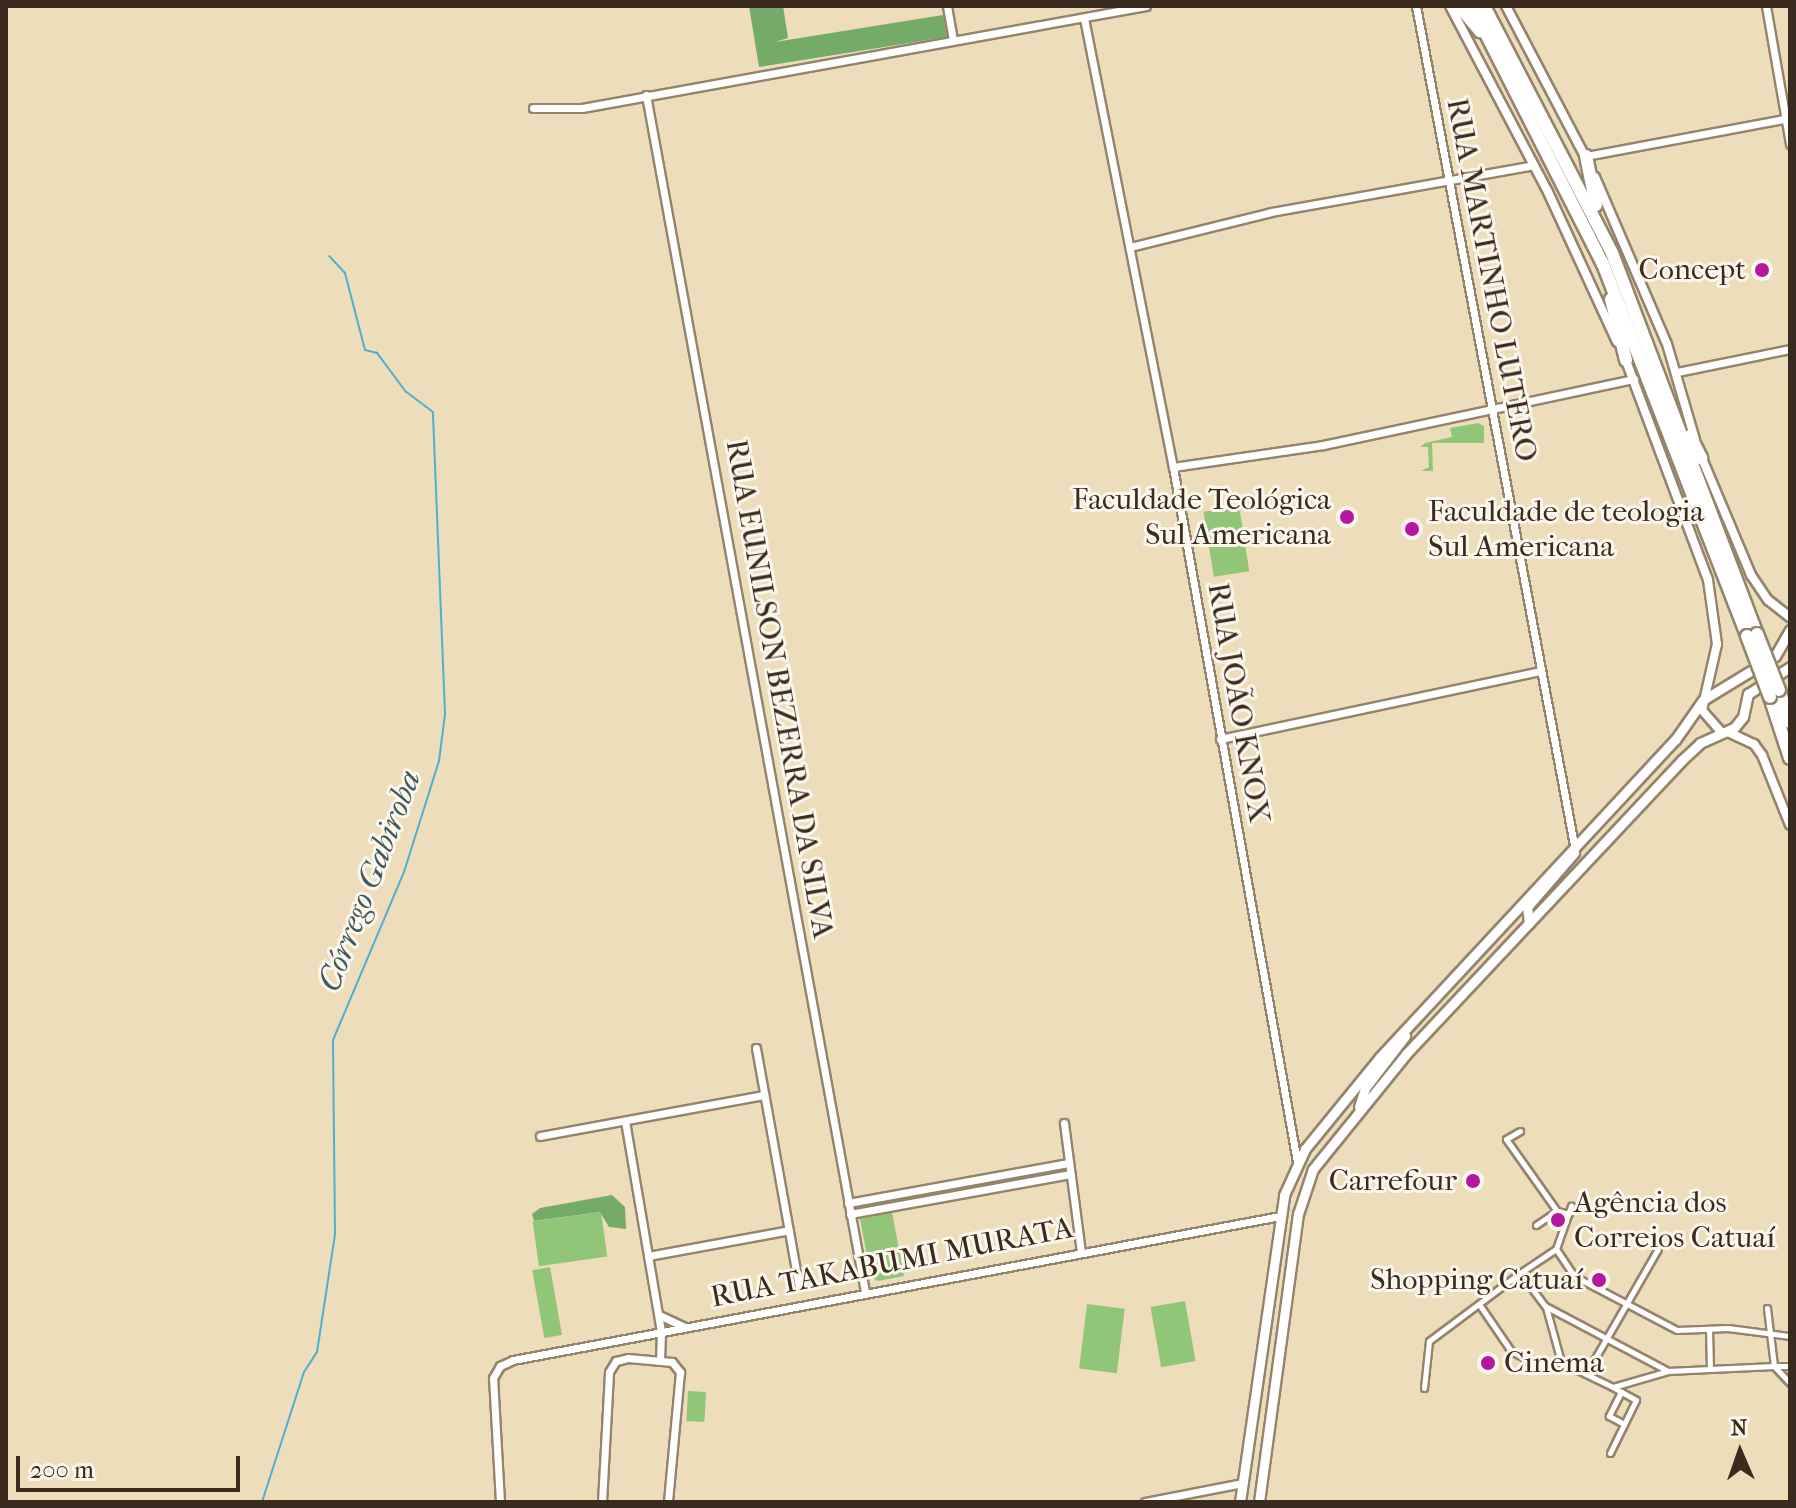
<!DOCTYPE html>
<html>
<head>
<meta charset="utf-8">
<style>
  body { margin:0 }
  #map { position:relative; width:1796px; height:1508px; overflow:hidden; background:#edddbb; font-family:"IM FELL French Canon",serif }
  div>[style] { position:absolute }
  .green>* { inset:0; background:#91c678; transform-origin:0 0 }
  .forest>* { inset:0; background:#74ab68 }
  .stream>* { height:2px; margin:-1px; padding:0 1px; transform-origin:1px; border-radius:1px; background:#50afcf }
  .roads { filter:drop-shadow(2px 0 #94846c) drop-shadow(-2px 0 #94846c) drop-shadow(0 2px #94846c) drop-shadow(0 -2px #94846c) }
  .pedestrian>* { height:5px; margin:-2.5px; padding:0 2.5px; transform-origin:2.5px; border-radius:2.5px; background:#fff }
  .minor>* { height:7px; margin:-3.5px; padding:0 3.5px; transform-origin:3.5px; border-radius:3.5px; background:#fff }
  .tertiary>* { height:8px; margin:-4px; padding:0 4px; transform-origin:4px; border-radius:4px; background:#fff }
  .secondary>* { height:9px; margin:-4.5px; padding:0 4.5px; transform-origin:4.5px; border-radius:4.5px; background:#fff }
  .motorway>* { height:12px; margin:-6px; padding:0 6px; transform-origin:6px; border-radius:6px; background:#fff }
  .bridges { filter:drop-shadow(2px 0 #94846c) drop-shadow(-2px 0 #94846c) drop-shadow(0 2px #94846c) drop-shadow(0 -2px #94846c) }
  .motorway-bridge>* { height:12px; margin:-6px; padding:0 6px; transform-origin:6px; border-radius:6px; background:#fff }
  .dots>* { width:22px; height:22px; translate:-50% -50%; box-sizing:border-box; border:4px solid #fbf7ec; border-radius:50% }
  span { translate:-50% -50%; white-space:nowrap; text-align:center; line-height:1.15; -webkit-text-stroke:6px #fbf7ec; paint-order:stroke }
  .poi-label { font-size:30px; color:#3b2a1e }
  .right { translate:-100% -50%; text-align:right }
  .left { translate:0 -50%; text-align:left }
  .street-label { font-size:30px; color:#3b2a1e }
  .water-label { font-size:32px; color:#42595c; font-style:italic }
  .frame { position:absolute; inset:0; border:8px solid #3b2a1e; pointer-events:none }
  .north { position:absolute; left:1700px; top:1412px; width:80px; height:80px; -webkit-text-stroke:6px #fbf7ec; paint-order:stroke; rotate:358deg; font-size:22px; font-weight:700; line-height:32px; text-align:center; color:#3b2a1e }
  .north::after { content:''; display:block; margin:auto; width:28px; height:36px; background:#3b2a1e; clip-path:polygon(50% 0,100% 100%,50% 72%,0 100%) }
  .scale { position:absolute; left:16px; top:1456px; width:224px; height:36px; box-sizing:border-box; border:4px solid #3b2a1e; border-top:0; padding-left:10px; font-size:24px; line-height:28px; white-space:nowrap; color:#3b2a1e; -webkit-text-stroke:6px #fbf7ec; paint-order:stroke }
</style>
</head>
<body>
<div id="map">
  <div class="green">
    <div style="clip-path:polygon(1478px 423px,1484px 426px,1484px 443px,1432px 443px,1433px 471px,1421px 471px,1429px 467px,1428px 447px,1420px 447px,1425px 443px,1452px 437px,1450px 428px)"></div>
    <div style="left:1239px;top:506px;width:66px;height:36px;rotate:81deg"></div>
    <div style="left:601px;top:1212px;width:45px;height:69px;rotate:82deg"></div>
    <div style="clip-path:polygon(892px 1212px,904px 1276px,878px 1281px,871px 1277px,860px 1219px)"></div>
    <div style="left:550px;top:1267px;width:69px;height:18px;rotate:80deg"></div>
    <div style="left:1185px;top:1301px;width:61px;height:35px;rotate:80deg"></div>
    <div style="left:1087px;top:1304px;width:38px;height:65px;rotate:7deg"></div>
    <div style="left:688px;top:1391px;width:18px;height:30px;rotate:3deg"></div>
  </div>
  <div class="forest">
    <div style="clip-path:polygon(749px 6px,783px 6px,788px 38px,775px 42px,943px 15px,947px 37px,759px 67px)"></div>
    <div style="clip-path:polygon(612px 1195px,625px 1207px,626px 1229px,609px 1227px,600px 1212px,534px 1221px,532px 1214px,540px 1208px)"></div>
  </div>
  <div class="stream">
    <div style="left:262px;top:1502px;width:137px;rotate:-72.1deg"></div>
    <div style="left:304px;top:1372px;width:24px;rotate:-57deg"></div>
    <div style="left:317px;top:1352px;width:119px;rotate:-81.3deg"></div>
    <div style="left:335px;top:1234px;width:194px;rotate:-90.6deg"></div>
    <div style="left:333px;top:1040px;width:182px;rotate:-67.1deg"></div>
    <div style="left:404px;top:872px;width:116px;rotate:-72.5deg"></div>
    <div style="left:439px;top:761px;width:47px;rotate:-82.7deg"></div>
    <div style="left:445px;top:714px;width:302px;rotate:-92.3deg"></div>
    <div style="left:433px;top:412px;width:34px;rotate:-143deg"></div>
    <div style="left:406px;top:392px;width:49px;rotate:-126.6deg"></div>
    <div style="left:377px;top:353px;width:12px;rotate:-166deg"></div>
    <div style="left:365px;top:350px;width:80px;rotate:-104.6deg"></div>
    <div style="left:345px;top:273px;width:23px;rotate:-133deg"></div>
  </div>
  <div class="roads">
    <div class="pedestrian">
      <div style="left:1520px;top:1131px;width:16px;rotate:150deg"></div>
      <div style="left:1506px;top:1139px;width:88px;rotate:54.7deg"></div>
      <div style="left:1557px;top:1211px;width:12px;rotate:14deg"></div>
      <div style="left:1536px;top:1225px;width:25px;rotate:-34deg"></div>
      <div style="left:1556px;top:1249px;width:46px;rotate:-70.8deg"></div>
      <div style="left:1481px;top:1307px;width:53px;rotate:55.7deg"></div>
      <div style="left:1511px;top:1351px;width:31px;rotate:27deg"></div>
      <div style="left:1539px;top:1365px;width:22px;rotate:-8deg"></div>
      <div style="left:1546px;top:1307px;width:57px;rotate:74.7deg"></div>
      <div style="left:1561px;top:1362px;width:58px;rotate:25.7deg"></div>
      <div style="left:1613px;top:1387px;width:57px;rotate:-16.2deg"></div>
      <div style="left:1668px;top:1371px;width:106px;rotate:-2.7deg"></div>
      <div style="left:1774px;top:1366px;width:23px;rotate:47deg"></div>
      <div style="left:1767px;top:1308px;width:58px;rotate:83.1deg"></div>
      <div style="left:1774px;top:1366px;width:16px"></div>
      <div style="left:1709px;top:1329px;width:40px;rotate:88.6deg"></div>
      <div style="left:1668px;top:1371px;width:139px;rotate:-152.1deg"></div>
      <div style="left:1545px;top:1306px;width:41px;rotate:-127.1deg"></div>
      <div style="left:1520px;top:1273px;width:43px;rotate:-33.7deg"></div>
      <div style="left:1556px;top:1249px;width:32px;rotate:56deg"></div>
      <div style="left:1574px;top:1276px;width:116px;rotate:27.7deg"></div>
      <div style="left:1677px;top:1330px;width:51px;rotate:-2.2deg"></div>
      <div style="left:1728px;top:1328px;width:63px;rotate:7.4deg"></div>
      <div style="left:1586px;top:1374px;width:144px;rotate:-60.1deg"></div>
      <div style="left:1424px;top:1388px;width:47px;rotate:-83.9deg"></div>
      <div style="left:1429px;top:1341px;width:114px;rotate:-36.8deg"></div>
      <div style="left:1621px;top:1392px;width:27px;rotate:117deg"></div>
      <div style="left:1609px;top:1416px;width:17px;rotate:28deg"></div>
      <div style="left:1610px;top:1453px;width:59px;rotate:-63.9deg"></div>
      <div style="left:1636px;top:1400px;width:25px;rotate:-151deg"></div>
    </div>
    <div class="minor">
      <div style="left:947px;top:6px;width:35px;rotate:80deg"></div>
      <div style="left:1416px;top:6px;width:854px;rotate:79.33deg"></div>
      <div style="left:1766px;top:6px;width:140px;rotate:80.1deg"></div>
      <div style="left:1084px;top:18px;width:458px;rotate:78.8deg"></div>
      <div style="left:1173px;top:467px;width:706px;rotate:79.88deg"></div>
      <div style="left:646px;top:95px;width:1217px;rotate:79.63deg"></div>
      <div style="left:533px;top:108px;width:49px"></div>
      <div style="left:582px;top:108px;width:573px;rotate:-10.25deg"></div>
      <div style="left:1586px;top:156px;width:208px;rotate:-10.6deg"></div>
      <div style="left:1130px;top:247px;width:145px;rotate:-13.9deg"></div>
      <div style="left:1271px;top:212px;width:267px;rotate:-10.1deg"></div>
      <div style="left:1677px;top:372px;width:115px;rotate:-11.5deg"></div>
      <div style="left:1173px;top:467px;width:152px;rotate:-8.3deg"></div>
      <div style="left:1323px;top:445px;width:318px;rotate:-12deg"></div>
      <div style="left:1220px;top:739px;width:328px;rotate:-12deg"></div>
      <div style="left:756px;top:1048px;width:242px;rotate:79.8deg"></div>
      <div style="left:625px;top:1121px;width:214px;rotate:80.3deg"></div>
      <div style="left:661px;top:1332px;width:28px;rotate:92deg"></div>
      <div style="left:1064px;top:1123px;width:130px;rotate:82.5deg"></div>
      <div style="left:540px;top:1136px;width:228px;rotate:-10.4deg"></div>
      <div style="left:848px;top:1203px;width:224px;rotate:-10.3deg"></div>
      <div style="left:850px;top:1214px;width:224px;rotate:-10.3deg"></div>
      <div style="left:648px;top:1256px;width:143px;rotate:-10.4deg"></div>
      <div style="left:659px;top:1315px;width:26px;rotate:25deg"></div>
      <div style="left:500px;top:1502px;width:124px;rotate:-93.2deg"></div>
      <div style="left:493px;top:1378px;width:14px;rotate:-60deg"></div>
      <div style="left:500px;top:1366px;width:14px;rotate:-25deg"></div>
      <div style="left:513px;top:1360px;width:780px;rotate:-10.63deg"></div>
      <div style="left:602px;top:1502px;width:130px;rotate:-86.9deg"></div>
      <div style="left:609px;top:1372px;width:13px;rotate:-58deg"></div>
      <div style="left:616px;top:1361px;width:12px;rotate:-14deg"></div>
      <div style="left:628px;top:1358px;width:44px;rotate:5.2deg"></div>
      <div style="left:672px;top:1362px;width:13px;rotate:51deg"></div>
      <div style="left:680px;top:1372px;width:131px;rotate:95.3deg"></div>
      <div style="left:1145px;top:1502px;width:100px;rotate:-11deg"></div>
    </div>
    <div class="tertiary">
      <div style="left:1450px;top:6px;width:210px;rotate:62.2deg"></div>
      <div style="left:1548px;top:192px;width:165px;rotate:65.3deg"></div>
      <div style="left:1506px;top:6px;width:174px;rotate:62.3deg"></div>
      <div style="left:1595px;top:177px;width:182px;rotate:66.7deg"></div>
      <div style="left:1667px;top:344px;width:100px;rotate:73.7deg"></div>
      <div style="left:1625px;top:358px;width:237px;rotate:69.5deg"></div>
      <div style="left:1708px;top:580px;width:65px;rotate:82deg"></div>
      <div style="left:1717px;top:644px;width:68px;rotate:102.8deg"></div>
      <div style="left:1702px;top:710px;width:28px;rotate:49deg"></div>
      <div style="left:1701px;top:456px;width:129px;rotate:67.2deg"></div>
      <div style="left:1751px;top:575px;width:30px;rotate:56deg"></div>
      <div style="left:1768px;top:600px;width:28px;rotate:38deg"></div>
      <div style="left:1728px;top:732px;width:29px;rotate:25deg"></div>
      <div style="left:1754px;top:744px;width:14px;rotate:54deg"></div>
      <div style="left:1762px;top:755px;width:75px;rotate:68.2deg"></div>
    </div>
    <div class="secondary">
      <div style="left:1529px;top:923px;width:16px;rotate:-97deg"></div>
      <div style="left:1527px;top:907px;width:72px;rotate:-49deg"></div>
      <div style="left:1359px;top:1107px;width:20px;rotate:-72deg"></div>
      <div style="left:1365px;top:1088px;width:66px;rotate:-52.4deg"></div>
      <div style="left:1240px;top:1502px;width:310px;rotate:-81.8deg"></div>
      <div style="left:1284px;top:1195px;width:51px;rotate:-65.5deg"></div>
      <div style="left:1305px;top:1149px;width:119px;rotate:-50.8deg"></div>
      <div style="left:1380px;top:1057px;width:433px;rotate:-47.1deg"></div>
      <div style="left:1675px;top:740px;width:49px;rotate:-55deg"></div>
      <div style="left:1703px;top:700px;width:84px;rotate:-31.4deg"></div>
      <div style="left:1775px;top:656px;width:30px;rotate:-60deg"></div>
      <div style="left:1259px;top:1502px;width:291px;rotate:-82.3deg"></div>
      <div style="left:1298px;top:1214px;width:47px;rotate:-71.6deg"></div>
      <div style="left:1313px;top:1169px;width:148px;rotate:-51deg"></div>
      <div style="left:1406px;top:1054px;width:403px;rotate:-46.8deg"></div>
      <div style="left:1682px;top:760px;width:25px;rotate:-43deg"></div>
      <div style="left:1700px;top:743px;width:37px;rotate:-24deg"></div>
      <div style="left:1734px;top:728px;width:14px;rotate:-51deg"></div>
      <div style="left:1743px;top:717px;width:24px;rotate:-78deg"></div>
      <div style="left:1748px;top:694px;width:50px;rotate:-32.7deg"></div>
    </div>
    <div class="motorway">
      <div style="left:1459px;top:6px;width:33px;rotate:50deg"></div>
      <div style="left:1472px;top:6px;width:289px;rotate:63.1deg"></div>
      <div style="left:1603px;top:264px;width:399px;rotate:68.8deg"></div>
      <div style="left:1484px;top:6px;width:278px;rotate:62.6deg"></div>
      <div style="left:1612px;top:253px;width:408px;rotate:69.2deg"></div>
      <div style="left:1586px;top:156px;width:50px;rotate:78.5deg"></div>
      <div style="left:1611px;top:299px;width:63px;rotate:76.2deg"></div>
      <div style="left:1690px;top:436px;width:25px;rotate:63deg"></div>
      <div style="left:1779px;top:690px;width:34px;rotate:71deg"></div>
      <div style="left:1770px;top:697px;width:64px;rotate:71.8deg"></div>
    </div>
  </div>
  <div class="bridges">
    <div class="motorway-bridge">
      <div style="left:1757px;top:634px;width:60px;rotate:68.6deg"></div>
      <div style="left:1747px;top:636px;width:65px;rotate:69.3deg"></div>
    </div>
  </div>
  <div class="dots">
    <div style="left:1762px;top:270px;background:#b5179e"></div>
    <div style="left:1347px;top:517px;background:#b5179e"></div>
    <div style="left:1412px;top:529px;background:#b5179e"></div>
    <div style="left:1473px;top:1181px;background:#b5179e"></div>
    <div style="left:1558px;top:1220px;background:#b5179e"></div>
    <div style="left:1599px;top:1280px;background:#b5179e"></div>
    <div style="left:1488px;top:1363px;background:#b5179e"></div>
  </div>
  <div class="poi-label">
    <span class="right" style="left:1746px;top:270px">Concept</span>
    <span class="right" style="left:1331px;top:517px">Faculdade Teológica<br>Sul Americana</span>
    <span class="left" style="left:1428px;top:529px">Faculdade de teologia<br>Sul Americana</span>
    <span class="right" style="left:1457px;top:1181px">Carrefour</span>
    <span class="left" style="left:1574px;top:1220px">Agência dos<br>Correios Catuaí</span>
    <span class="right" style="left:1583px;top:1280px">Shopping Catuaí</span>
    <span class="left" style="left:1504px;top:1363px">Cinema</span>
  </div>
  <div class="street-label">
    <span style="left:1491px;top:280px;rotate:79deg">RUA MARTINHO LUTERO</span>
    <span style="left:779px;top:689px;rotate:80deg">RUA EUNILSON BEZERRA DA SILVA</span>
    <span style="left:1238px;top:703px;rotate:80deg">RUA JOÃO KNOX</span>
    <span style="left:892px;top:1263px;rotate:-11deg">RUA TAKABUMI MURATA</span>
  </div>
  <div class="water-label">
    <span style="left:370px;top:881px;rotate:-69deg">Córrego Gabiroba</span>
  </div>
  <div class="frame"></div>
  <div class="north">N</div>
  <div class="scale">200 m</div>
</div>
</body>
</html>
